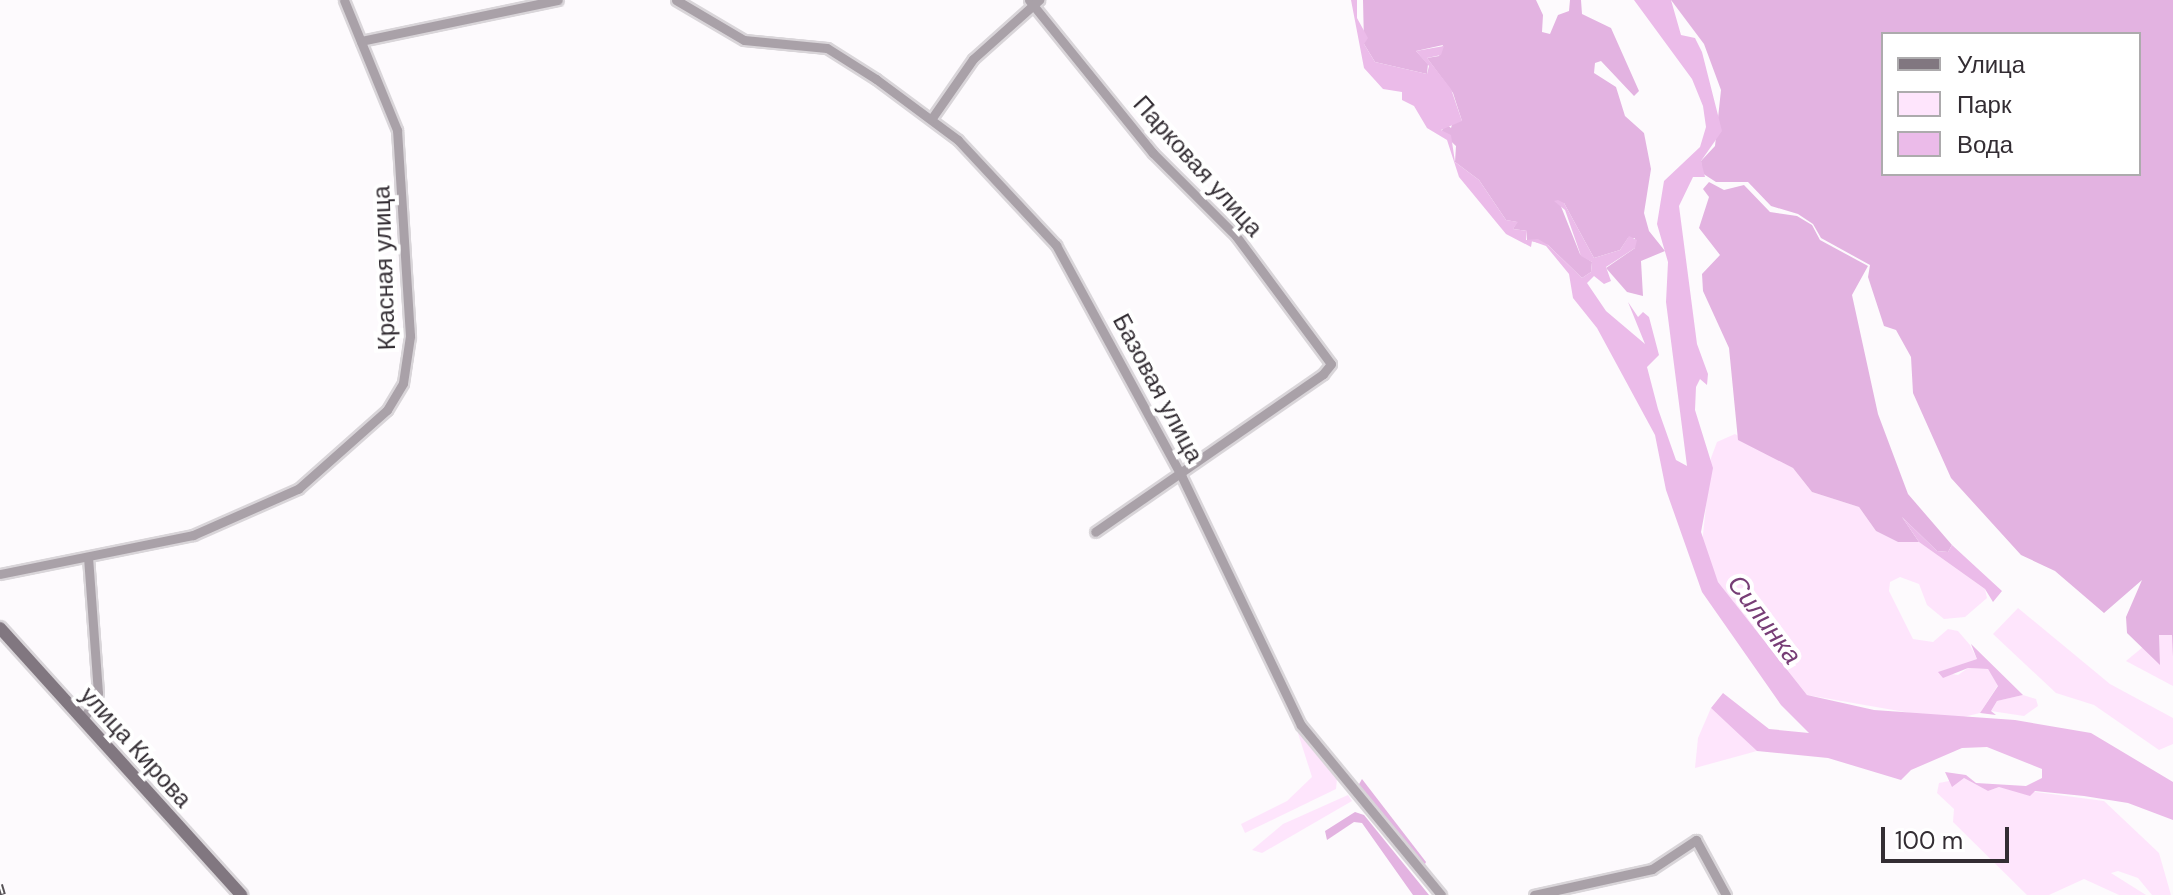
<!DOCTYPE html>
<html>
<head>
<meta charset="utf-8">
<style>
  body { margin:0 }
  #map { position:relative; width:2173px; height:895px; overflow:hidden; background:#fdfafd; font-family:"DM Sans",sans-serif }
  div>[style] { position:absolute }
  .green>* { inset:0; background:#fee5fc }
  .forest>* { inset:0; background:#e3b3e1 }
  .water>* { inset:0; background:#ebbbe9 }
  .roads { filter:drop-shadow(2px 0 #d9d5d9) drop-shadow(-2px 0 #d9d5d9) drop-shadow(0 2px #d9d5d9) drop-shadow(0 -2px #d9d5d9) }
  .street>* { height:9px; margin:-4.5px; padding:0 4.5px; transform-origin:4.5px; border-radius:4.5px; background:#a9a1a8 }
  .secondary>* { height:12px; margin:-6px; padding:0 6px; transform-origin:6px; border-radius:6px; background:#817780 }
  .rail>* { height:6px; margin-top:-3px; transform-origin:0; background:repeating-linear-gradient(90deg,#fff 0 9px,#565156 0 18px); box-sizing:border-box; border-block:2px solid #565156 }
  span { translate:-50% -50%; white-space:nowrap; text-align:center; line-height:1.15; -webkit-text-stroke:8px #fff; paint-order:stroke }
  .street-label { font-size:24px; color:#332d33 }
  .water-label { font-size:26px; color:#773d76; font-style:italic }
  .legend { position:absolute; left:1881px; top:32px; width:260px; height:144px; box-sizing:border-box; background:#fff; border:2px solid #adabad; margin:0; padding:10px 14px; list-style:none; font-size:24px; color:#332d33 }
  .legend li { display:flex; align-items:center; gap:16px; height:40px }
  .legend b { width:40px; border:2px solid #adabad }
  .scale { position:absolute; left:1881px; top:827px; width:128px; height:36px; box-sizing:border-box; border:4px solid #332d33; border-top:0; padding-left:10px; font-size:24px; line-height:28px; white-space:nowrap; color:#332d33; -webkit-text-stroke:6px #fff; paint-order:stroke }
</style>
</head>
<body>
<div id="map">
  <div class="green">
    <div style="clip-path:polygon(1735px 434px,1793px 468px,1812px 492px,1859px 507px,1876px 531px,1898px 542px,1919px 542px,1985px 589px,1987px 598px,1965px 617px,1944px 619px,1927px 605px,1919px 584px,1900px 577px,1890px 582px,1889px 591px,1913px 639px,1933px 642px,1948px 629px,1958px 631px,1970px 645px,1977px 659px,1939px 672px,1958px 675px,1968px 668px,1988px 669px,1998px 685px,1980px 713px,1951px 720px,1807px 695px,1718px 582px,1702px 544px,1711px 458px,1717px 442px)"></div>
    <div style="clip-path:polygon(2018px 608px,2110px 684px,2173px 718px,2173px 744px,2159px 750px,2094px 705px,2056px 693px,1993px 634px)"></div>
    <div style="clip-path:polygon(2173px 622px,2173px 686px,2126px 661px)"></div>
    <div style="clip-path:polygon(2023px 695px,2036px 699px,2038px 706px,2024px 716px,1991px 711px,1997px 701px)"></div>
    <div style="clip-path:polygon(1711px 708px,1741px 735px,1757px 751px,1695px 768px,1698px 738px)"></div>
    <div style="clip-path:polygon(1296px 727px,1337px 779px,1336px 789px,1245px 833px,1241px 824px,1287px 801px,1312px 777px)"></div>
    <div style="clip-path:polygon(1964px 778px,1988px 791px,1999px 787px,2104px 801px,2159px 853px,2171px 895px,2152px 895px,2138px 878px,2118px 871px,2111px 873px,2146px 895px,2119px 895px,2084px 879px,2049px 895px,2027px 895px,1953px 822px,1954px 809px,1937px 793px,1939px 783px)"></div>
    <div style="clip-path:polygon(1348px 795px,1352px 801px,1262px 853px,1252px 850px,1283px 824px)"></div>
  </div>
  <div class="forest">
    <div style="clip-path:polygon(1363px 0,1536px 0,1543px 15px,1542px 32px,1550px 34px,1558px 15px,1569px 11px,1570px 0,1581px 0,1582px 14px,1611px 28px,1639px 91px,1634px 96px,1601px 61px,1595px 63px,1594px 73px,1616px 87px,1625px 116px,1644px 133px,1651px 169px,1644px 213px,1649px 231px,1665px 251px,1641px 261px,1643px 296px,1627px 292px,1606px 268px,1635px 248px,1635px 238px,1628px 238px,1620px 250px,1594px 258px,1564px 203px,1560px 204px,1580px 254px,1592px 262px,1591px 272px,1582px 278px,1548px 245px,1527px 240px,1527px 231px,1513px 229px,1517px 222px,1506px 220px,1479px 180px,1455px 162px,1456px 146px,1441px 132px,1446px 124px,1451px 128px,1453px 121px,1462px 121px,1453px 93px,1427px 58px,1439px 56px,1443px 45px,1416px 51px,1428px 64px,1427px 74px,1375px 62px,1364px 44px)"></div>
    <div style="clip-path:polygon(evenodd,1671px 0,2173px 0,2173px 657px,2172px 635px,2159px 635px,2160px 665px,2127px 633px,2126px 617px,2142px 580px,2104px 613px,2055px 571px,2021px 555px,1951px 478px,1913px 393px,1911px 357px,1896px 330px,1884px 326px,1868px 277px,1870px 265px,1821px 238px,1813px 224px,1798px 214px,1771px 206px,1748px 182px,1716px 182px,1702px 173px,1701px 161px,1715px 146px,1721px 90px,1704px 44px,1671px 0,1883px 34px,2139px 34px,2139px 174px,1883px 174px,1883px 34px)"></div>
    <div style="clip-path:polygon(1709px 182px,1724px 190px,1744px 185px,1770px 212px,1797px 216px,1812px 225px,1820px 240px,1868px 266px,1852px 295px,1878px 414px,1908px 494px,1952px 545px,1948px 552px,1937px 551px,1902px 517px,1919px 542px,1898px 542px,1876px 531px,1859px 507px,1812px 492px,1793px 468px,1738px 440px,1729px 348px,1703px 291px,1702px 274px,1720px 255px,1699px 228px,1709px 197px,1703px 189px)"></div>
    <div style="clip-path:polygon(1362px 779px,1426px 862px,1424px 866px,1358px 786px)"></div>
    <div style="clip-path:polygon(1355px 812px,1364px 815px,1429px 895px,1413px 895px,1362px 823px,1354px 822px,1327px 840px,1325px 831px)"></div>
  </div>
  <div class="water">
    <div style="clip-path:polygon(1351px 0,1357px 0,1357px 18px,1368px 38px,1364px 44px,1375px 62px,1427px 74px,1429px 66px,1416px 51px,1444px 46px,1441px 55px,1427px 58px,1451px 89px,1462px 121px,1441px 130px,1451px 135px,1455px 162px,1479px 180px,1506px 220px,1518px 222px,1513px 229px,1527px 231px,1526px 240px,1538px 239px,1548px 245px,1582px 278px,1591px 272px,1592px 262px,1581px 256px,1565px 210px,1554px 201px,1558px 200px,1564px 203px,1594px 258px,1620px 250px,1629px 236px,1637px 240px,1635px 248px,1606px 267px,1611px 281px,1604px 284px,1594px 276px,1587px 283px,1606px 311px,1645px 344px,1628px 302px,1638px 317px,1643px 312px,1649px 317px,1659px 355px,1647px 367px,1658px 409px,1676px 460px,1687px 466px,1666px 302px,1668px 262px,1657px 224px,1664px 181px,1700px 147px,1706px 127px,1703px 106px,1692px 79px,1634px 0,1671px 0,1681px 35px,1695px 38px,1702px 52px,1722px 131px,1701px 161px,1705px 177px,1693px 177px,1679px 206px,1697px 344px,1708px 374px,1707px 385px,1700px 379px,1696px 387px,1695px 410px,1713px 468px,1701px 532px,1718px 582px,1807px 695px,1874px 710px,2015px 720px,2091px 733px,2173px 782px,2173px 820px,2128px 803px,2084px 796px,2035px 791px,2030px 796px,1999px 787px,1988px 791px,1964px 778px,1952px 787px,1945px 772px,1966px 775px,1976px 783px,2026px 786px,2042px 778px,2042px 769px,1987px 747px,1962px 748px,1911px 770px,1901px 780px,1828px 758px,1757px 751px,1711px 708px,1723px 693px,1769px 729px,1809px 733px,1781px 705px,1702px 592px,1666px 490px,1655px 435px,1597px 328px,1573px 298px,1569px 274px,1546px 246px,1532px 241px,1531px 247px,1506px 234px,1459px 177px,1447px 140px,1427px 128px,1414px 106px,1402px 100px,1402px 92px,1383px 89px,1364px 68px)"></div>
    <div style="clip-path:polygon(1902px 517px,1937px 551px,1948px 552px,1952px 545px,2002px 591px,1993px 602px,1985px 589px,1919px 542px)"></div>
    <div style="clip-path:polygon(1971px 644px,2023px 695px,1997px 701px,1991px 711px,1996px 715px,1980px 713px,1998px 686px,1988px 669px,1968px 668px,1943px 678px,1938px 672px,1977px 659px)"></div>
  </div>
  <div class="roads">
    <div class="street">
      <div style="left:676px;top:0;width:79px;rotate:30.5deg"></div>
      <div style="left:744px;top:40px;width:83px;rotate:5.5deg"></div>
      <div style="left:827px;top:48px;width:58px;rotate:32.3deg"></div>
      <div style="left:876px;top:79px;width:102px;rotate:36.6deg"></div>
      <div style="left:958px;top:140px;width:144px;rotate:47deg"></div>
      <div style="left:1056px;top:245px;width:262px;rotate:61.5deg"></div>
      <div style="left:1181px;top:475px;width:277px;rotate:64.4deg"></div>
      <div style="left:1301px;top:725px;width:220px;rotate:50.5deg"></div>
      <div style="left:1029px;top:0;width:197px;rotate:51deg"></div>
      <div style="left:1153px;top:153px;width:117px;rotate:45deg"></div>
      <div style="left:1236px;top:236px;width:159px;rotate:53.4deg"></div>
      <div style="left:1331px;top:364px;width:13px;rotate:129deg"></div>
      <div style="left:1323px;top:374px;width:277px;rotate:145.3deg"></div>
      <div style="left:361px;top:41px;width:201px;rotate:-11.8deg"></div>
      <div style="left:932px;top:118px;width:72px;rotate:-55.2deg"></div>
      <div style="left:973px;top:59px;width:89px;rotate:-41.8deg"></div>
      <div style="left:0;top:574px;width:197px;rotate:-11.4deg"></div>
      <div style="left:193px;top:535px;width:115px;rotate:-23.7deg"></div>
      <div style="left:298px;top:489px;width:119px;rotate:-41.6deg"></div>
      <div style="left:387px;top:410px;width:31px;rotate:-59deg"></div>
      <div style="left:403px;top:383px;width:48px;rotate:-81.5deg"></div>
      <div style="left:410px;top:336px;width:206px;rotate:-93.6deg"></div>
      <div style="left:397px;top:130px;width:140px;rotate:-112.2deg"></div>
      <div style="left:83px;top:720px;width:31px;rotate:-61deg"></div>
      <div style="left:98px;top:693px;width:136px;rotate:-94.2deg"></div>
      <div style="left:1534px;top:895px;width:121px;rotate:-12.4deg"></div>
      <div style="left:1652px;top:869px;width:53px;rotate:-33.4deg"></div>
      <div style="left:1696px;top:840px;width:63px;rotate:61.4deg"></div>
    </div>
    <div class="secondary">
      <div style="left:0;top:628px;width:360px;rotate:47.9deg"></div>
    </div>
  </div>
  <div class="rail">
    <div style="left:0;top:885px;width:10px;rotate:73deg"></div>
  </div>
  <div class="street-label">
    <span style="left:1198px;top:166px;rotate:48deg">Парковая улица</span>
    <span style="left:384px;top:268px;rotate:-92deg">Красная улица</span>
    <span style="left:1158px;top:388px;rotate:62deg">Базовая улица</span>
    <span style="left:136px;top:747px;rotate:48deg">улица Кирова</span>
  </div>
  <div class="water-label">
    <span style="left:1764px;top:620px;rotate:53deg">Силинка</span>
  </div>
  <ul class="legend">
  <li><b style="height:10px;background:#817780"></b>Улица</li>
  <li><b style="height:22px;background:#fee5fc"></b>Парк</li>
  <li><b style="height:22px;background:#ebbbe9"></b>Вода</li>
  </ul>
  <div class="scale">100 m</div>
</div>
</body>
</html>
